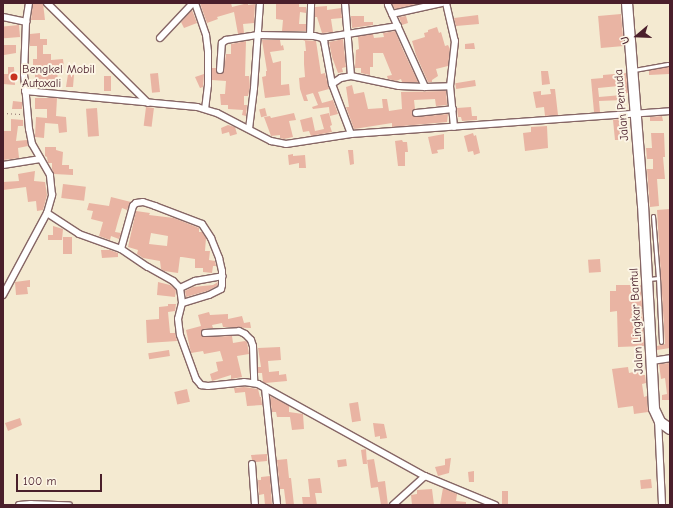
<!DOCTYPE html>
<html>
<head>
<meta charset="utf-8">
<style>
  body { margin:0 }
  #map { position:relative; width:673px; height:508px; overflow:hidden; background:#f4ead1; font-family:"Comic Neue",sans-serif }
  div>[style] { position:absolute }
  .building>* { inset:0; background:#e9b4a3; transform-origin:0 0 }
  .path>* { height:1px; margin-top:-0.5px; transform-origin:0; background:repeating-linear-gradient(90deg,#866665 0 1px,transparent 0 4px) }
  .roads { filter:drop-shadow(1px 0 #866665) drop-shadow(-1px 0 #866665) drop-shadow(0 1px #866665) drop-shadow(0 -1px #866665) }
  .service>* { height:3px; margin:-1.5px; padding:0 1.5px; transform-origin:1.5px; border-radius:1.5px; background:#fff }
  .minor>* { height:6px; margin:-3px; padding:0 3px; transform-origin:3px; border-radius:3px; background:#fff }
  .primary>* { height:10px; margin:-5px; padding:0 5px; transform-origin:5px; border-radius:5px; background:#fff }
  .dots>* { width:11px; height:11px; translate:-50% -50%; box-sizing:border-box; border:2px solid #fcf5e5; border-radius:50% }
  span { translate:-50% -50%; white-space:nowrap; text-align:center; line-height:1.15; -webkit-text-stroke:4px #fcf5e5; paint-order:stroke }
  .poi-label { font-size:12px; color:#4a1f2b }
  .left { translate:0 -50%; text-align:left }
  .street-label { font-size:12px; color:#4a1f2b }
  .frame { position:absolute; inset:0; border:4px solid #4a1f2b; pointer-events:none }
  .north { position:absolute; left:617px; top:16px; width:40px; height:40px; -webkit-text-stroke:3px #fcf5e5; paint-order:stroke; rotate:251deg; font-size:11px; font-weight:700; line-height:16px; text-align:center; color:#4a1f2b }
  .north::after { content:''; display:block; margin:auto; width:14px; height:18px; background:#4a1f2b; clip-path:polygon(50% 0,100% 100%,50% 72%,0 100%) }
  .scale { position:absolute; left:16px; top:474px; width:86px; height:18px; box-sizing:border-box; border:2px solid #4a1f2b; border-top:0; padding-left:5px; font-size:12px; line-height:14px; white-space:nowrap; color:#4a1f2b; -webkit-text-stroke:3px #fcf5e5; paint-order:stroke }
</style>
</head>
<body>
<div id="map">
  <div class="building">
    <div style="clip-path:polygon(33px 3px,43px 3px,45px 20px,31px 20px)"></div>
    <div style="clip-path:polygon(200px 3px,231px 3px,232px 7px,248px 3px,248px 5px,255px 4px,254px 23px,243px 24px,244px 33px,238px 34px,234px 12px,217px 17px,218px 19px,207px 23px)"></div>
    <div style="clip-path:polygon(276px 3px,299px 3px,299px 7px,306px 7px,306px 13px,300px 12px,299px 24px,306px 24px,306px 31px,282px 31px,283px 20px,276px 19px)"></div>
    <div style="clip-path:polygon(396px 3px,421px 3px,395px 9px,392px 4px)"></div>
    <div style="clip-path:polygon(327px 6px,327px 10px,341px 8px,342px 18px,331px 19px,333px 32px,322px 33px,317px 17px,315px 17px,315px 7px)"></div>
    <div style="clip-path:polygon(192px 10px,197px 23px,184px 28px,181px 22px)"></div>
    <div style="left:621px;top:14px;width:32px;height:23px;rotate:85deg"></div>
    <div style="clip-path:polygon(478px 15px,479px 24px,456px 26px,454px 18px)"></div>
    <div style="clip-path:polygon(351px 16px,364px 16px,364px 22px,373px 22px,373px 25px,352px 28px)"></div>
    <div style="clip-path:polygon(406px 16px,408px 23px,402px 25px,399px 17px)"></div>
    <div style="left:19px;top:25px;width:12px;height:16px;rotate:85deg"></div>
    <div style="clip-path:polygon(437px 27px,439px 33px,441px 32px,445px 46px,448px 45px,450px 49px,448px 66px,436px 69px,438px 76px,432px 80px,432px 82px,428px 82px,416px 55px,412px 41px,425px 37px,424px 33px,428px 32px,428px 30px)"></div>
    <div style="clip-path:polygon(395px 31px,403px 50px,418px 82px,402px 82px,401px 79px,396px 81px,388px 79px,387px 76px,392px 75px,383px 53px,373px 53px,373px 67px,370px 67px,370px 75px,361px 73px,361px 68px,355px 68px,356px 50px,359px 49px,358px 37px,355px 37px,373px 34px,374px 38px,384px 37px,383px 33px)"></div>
    <div style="clip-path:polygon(40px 33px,40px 39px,47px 39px,47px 45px,43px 45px,43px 54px,51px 54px,51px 60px,63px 59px,64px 68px,58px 69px,57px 83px,43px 82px,43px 85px,35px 85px,35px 65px,33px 65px,33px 59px,37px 59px,37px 46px,30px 46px,30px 34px)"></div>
    <div style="clip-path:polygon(343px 39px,346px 67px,342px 68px,343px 72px,338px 73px,332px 57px,329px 42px)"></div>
    <div style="clip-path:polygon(262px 40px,280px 40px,281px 46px,283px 45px,284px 50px,270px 52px,273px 63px,281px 61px,281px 85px,289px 84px,290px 95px,265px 98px,262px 77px,266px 76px,266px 71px,267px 71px)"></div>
    <div style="clip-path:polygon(303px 40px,316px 41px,321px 74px,325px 73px,329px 89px,318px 92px,322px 103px,333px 100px,338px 114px,330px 116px,329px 107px,313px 109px,312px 107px,318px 105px,313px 93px,306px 95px,308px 101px,304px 101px,300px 89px,299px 78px,305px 77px,304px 64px,304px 51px,306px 51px,305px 41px)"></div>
    <div style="clip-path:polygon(246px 41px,245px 76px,249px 76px,250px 87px,248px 96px,244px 96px,244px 105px,247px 105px,246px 116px,242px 115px,243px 110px,228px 109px,228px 105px,221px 105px,220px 94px,225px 94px,226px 81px,212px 80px,212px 68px,216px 68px,218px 74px,222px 74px,224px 70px,226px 54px,231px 54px,231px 44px)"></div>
    <div style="clip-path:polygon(474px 43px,475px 49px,465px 49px,465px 44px)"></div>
    <div style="clip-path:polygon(3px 45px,16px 45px,16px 53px,4px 55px)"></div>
    <div style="clip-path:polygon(669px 66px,669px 74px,649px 75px,649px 70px)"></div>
    <div style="clip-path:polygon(8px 67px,14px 67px,15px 85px,3px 84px,3px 77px,4px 74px,8px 74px)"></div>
    <div style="clip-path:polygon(541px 71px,548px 71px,550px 84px,542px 85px)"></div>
    <div style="left:158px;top:73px;width:19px;height:8px;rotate:84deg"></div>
    <div style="clip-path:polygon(626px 73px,628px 93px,620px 94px,619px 86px,598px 88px,599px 97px,622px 95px,623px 100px,599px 101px,600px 112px,594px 112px,591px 79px,603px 78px,603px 75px)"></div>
    <div style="clip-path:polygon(68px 74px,74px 75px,73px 87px,66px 87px)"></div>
    <div style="clip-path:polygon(204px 74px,203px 87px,200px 88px,195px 77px)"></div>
    <div style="left:104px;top:76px;width:7px;height:15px"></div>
    <div style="left:475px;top:80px;width:6px;height:20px;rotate:81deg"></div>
    <div style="clip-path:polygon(352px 85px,354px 94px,364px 92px,368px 109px,383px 108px,382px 99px,387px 99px,389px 111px,402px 109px,401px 92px,446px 91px,447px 105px,436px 106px,435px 99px,414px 100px,415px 109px,412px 113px,416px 117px,448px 114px,447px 122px,392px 127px,392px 123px,354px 129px,346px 107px,349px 107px,346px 87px)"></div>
    <div style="clip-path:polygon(550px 89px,555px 89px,558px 115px,545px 116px,544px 107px,536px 108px,533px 92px,541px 91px,541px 95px,551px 94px)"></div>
    <div style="clip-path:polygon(35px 98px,57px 98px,56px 116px,66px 117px,67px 132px,59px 133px,58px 124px,45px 123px,44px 138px,35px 137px,36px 117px,47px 118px,47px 109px,35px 109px)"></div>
    <div style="clip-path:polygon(13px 101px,22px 102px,22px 109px,12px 109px)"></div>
    <div style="left:146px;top:107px;width:8px;height:19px;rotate:7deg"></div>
    <div style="clip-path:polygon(471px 107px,472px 116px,477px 116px,477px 120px,462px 121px,461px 117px,458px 117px,457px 108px)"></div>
    <div style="left:97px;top:108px;width:28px;height:11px;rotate:86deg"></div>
    <div style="left:265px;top:108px;width:8px;height:6px;rotate:76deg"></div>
    <div style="clip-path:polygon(294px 113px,296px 120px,289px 121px,293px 137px,284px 139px,280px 138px,280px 135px,271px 136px,264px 117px,270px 116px,271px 118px)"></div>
    <div style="clip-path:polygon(329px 113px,332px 125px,330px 126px,332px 132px,311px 136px,309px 131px,303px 132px,300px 120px,312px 117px,315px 131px,324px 129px,320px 115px)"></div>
    <div style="clip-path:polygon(662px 116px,663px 121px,650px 121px,650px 117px)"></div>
    <div style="clip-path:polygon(11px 119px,23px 120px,23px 126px,18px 126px,16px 141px,27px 140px,28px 146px,18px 148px,19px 158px,3px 160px,3px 131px,11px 131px)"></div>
    <div style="clip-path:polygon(620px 119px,621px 140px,615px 140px,613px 120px)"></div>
    <div style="clip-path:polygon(228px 125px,235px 127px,237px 134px,230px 136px,229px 132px,222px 134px,221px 128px)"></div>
    <div style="clip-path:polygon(547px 126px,548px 148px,525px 151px,523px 133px,531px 132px,531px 127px)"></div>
    <div style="clip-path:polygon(473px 133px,474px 136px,476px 135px,480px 153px,474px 155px,473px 151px,468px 152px,464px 136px)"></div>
    <div style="clip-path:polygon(651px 133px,664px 133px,665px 157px,663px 157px,665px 179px,657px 179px,659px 206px,650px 207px,647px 169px,653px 169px,653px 159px,647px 159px,646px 148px,652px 148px)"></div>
    <div style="clip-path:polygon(444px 134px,444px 149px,437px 150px,438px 153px,432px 154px,428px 137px)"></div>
    <div style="clip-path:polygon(402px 140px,403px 142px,407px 142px,408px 152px,405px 152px,405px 166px,398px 166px,395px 141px)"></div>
    <div style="clip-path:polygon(45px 147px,56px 147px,56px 150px,63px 152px,62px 165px,69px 165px,69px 169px,73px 169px,73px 175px,54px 174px,52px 169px,52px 163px,48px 163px,47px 157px,45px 156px)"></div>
    <div style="clip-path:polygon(348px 150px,353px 150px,354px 164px,350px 165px)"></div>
    <div style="clip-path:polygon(293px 154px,293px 156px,305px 155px,306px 168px,299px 168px,299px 163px,289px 165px,288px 155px)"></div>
    <div style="clip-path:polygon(35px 171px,34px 181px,45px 182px,47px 195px,43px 210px,37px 211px,36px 201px,28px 202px,26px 187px,3px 190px,3px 182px,19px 181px,18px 174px)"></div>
    <div style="left:63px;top:184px;width:23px;height:14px;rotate:7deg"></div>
    <div style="clip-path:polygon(111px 197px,131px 202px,127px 210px,122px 208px,118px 221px,115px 232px,121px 233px,119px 239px,111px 236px,110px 240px,99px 236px,103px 222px,91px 219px,93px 211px,87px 210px,89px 203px,109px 206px)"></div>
    <div style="clip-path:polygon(670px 209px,670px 348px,657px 350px,657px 346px,665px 344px,657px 210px)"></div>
    <div style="clip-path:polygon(evenodd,136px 211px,150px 213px,149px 215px,174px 218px,199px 228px,199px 232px,202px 232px,206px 238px,205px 251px,210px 251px,209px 260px,215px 261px,216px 266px,213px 266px,212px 273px,203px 272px,203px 268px,195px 268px,195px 259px,182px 257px,180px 257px,178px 273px,164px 271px,161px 269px,160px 261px,143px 258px,137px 254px,138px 250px,128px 247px,136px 211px,151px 233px,168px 236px,167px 246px,149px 244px,151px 233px)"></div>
    <div style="clip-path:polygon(53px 226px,63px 229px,62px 240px,48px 240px,48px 235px,53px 235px)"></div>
    <div style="left:63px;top:237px;width:9px;height:17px"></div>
    <div style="clip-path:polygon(101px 250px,110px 250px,118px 253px,118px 257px,102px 258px)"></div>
    <div style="left:600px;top:259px;width:13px;height:12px;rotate:86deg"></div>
    <div style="clip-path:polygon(30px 280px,30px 287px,27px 287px,28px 294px,16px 295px,15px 282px)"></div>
    <div style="clip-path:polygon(158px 282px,170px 285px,176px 290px,175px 297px,157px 295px)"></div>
    <div style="clip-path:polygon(218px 282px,217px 286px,207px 291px,186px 297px,185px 291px,193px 287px,213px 285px)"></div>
    <div style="clip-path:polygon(616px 285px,641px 285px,644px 346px,618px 347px,617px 311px,610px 312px,610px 291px,616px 291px)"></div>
    <div style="clip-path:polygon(168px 304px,176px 304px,175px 311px,168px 312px,170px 333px,175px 333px,177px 341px,147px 343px,146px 320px,159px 319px,159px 307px,168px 306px)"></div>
    <div style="clip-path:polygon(209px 312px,210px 315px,228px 314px,228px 319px,242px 316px,244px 323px,250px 322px,251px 328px,223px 327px,222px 323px,212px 325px,213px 328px,203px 329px,201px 333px,203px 337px,232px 336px,233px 343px,245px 341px,247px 342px,249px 354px,237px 356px,242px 377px,231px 379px,231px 375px,212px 381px,210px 374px,218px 371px,216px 362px,223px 361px,220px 351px,204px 354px,203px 351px,191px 353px,186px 330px,201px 326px,198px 315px)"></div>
    <div style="clip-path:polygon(280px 347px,281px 360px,268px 361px,269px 372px,279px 371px,279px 375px,286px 374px,287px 381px,265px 383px,263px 382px,262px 373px,258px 373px,258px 367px,261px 367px,258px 348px)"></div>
    <div style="left:169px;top:350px;width:6px;height:21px;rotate:81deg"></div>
    <div style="clip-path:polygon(670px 363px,670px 400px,662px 400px,662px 395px,667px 394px,665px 378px,661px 379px,659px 364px)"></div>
    <div style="clip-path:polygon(628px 367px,629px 373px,642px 370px,642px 375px,645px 375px,646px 383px,642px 384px,644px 397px,647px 396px,648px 412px,634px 414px,633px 406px,618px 408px,612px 369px)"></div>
    <div style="clip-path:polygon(244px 387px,258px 389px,260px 397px,261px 397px,262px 405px,247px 406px,245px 392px,235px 393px,234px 388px)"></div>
    <div style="left:187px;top:389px;width:13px;height:13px;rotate:77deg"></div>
    <div style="clip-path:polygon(270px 396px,289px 406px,289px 412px,303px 414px,304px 429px,292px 430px,290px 417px,277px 417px,276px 412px,272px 412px)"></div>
    <div style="left:358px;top:402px;width:19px;height:9px;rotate:81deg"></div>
    <div style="clip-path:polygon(20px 418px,22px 425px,8px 431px,5px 423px)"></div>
    <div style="clip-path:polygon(373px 423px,384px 424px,387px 438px,380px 439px,380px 436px,375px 437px)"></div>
    <div style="clip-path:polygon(366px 449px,367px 464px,363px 464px,361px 450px)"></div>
    <div style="clip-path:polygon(267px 454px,267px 461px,256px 462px,252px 460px,251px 455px)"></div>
    <div style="clip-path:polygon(451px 458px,449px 473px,438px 476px,435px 467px,445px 465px,445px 459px)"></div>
    <div style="clip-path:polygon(287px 459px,289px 478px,291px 478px,294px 505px,286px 505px,284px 489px,280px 489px,277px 460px)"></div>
    <div style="left:346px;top:459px;width:7px;height:9px;rotate:82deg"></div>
    <div style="clip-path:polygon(374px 459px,378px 482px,385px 481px,388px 505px,381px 505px,378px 487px,371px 488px,367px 460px)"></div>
    <div style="clip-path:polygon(474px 471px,474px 482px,469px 482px,468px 472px)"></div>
    <div style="clip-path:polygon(270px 476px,272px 505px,265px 505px,264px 494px,259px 495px,258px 480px,261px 480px,261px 477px)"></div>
    <div style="clip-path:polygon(320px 478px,322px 493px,315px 493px,317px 505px,303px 505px,302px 497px,310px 497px,308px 479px)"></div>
    <div style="left:651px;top:479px;width:9px;height:11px;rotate:84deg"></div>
    <div style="clip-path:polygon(443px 488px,457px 494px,456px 501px,466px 502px,466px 505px,440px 505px)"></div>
    <div style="clip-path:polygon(432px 489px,434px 505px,412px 505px,411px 495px,417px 494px,417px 490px)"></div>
    <div style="left:502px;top:491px;width:6px;height:14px"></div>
  </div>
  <div class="path">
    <div style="left:3px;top:113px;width:18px;rotate:3deg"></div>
  </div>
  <div class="roads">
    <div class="service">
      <div style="left:634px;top:70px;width:34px;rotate:-10deg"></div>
      <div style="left:653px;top:216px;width:62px;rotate:85.4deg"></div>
      <div style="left:649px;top:279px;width:9px;rotate:-6deg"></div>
      <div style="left:658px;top:278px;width:64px;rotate:87.3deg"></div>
    </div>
    <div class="minor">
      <div style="left:47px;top:3px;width:142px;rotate:44.7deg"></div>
      <div style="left:195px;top:3px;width:34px;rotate:71deg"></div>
      <div style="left:206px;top:35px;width:17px;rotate:83deg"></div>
      <div style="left:208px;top:52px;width:33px;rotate:90deg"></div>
      <div style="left:208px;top:85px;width:24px;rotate:97deg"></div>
      <div style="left:345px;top:3px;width:73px;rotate:85.3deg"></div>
      <div style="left:446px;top:3px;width:39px;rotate:77deg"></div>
      <div style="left:455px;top:41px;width:45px;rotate:96.3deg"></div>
      <div style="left:450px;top:86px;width:41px;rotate:84.4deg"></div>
      <div style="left:388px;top:5px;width:90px;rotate:65.7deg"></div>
      <div style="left:392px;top:14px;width:51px;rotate:-12.4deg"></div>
      <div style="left:3px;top:17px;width:24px;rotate:12deg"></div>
      <div style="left:310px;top:35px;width:32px;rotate:-88deg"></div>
      <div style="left:160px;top:38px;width:48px;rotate:-46.7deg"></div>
      <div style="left:322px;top:38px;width:77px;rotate:-9deg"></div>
      <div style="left:220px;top:70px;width:27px;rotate:-86deg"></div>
      <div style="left:222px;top:43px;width:5px;rotate:-37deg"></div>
      <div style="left:226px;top:40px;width:31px;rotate:-9deg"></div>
      <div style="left:257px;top:35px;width:57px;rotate:1deg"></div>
      <div style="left:314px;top:36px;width:8px;rotate:14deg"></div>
      <div style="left:322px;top:38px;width:4px;rotate:56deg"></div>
      <div style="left:324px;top:41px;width:44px;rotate:79.5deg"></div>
      <div style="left:25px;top:91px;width:173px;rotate:5.3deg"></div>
      <div style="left:197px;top:107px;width:21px;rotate:17deg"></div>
      <div style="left:217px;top:113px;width:61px;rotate:27.4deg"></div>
      <div style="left:271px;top:141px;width:15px;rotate:11deg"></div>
      <div style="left:286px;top:144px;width:66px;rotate:-8.7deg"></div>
      <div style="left:351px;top:134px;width:320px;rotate:-4.1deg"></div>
      <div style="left:416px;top:113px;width:37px;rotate:-6deg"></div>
      <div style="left:249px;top:129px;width:41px;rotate:-83deg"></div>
      <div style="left:254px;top:88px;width:85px;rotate:-86deg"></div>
      <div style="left:351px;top:134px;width:53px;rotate:-110.8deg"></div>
      <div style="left:332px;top:84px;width:11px;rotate:-34deg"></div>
      <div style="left:341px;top:78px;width:10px;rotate:-11deg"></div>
      <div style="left:351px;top:76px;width:49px;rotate:11.8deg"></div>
      <div style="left:399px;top:86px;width:26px;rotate:2deg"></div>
      <div style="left:425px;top:87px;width:25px;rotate:-2deg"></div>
      <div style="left:3px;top:165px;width:38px;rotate:-9deg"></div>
      <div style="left:47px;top:213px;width:38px;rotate:33deg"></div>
      <div style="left:79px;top:234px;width:45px;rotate:19.7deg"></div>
      <div style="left:121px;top:249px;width:32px;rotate:34deg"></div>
      <div style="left:148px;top:267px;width:29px;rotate:29deg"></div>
      <div style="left:173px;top:281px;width:10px;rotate:45deg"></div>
      <div style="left:180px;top:288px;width:15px;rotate:82deg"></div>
      <div style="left:182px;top:303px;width:16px;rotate:104deg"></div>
      <div style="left:178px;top:319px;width:16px;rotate:83deg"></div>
      <div style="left:180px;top:335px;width:47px;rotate:70deg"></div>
      <div style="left:196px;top:379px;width:8px;rotate:50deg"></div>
      <div style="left:201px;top:385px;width:7px;rotate:8deg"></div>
      <div style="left:208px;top:386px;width:36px;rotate:-6deg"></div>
      <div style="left:244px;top:382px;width:14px;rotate:8deg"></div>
      <div style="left:258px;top:384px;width:191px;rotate:28.9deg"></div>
      <div style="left:425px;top:476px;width:76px;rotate:22.5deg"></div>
      <div style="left:121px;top:249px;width:45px;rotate:-74.4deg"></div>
      <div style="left:133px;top:206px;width:4px;rotate:-45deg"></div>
      <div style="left:136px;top:203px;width:7px;rotate:-8deg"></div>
      <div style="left:143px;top:202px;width:13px;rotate:18deg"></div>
      <div style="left:155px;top:206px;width:50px;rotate:21deg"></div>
      <div style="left:202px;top:224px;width:17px;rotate:57deg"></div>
      <div style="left:211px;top:238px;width:22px;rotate:68deg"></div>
      <div style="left:219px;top:258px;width:13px;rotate:77deg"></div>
      <div style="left:222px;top:271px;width:14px;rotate:90deg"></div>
      <div style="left:222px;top:285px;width:4px;rotate:104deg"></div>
      <div style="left:221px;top:289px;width:13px;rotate:153deg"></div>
      <div style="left:209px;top:295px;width:28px;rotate:163deg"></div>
      <div style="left:180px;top:288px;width:17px;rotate:-25deg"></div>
      <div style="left:195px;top:281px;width:28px;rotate:-10deg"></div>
      <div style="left:3px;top:295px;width:93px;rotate:-61.8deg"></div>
      <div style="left:47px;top:213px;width:19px;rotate:-74deg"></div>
      <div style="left:52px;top:195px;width:20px;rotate:-96deg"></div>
      <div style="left:50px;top:175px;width:36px;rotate:-120deg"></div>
      <div style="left:32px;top:144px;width:15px;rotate:-101deg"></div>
      <div style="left:29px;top:129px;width:55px;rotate:-95.2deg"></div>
      <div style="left:24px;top:74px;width:52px;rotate:-87.8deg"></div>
      <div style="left:26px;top:22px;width:19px;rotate:-81deg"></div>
      <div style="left:205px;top:333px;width:34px;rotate:-3deg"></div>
      <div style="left:239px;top:331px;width:7px;rotate:27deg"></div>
      <div style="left:245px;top:334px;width:8px;rotate:45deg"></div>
      <div style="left:251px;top:340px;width:6px;rotate:72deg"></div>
      <div style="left:253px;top:346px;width:37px;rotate:88deg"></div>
      <div style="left:652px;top:361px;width:18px;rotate:-9deg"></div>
      <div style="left:265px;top:388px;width:118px;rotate:84.1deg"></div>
      <div style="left:658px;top:419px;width:86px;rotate:87.3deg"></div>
      <div style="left:252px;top:464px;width:41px;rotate:85.8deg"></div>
      <div style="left:19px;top:505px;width:12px;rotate:-5deg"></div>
      <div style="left:31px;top:504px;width:38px;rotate:2deg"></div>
      <div style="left:393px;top:505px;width:43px;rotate:-42.2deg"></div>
    </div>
    <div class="primary">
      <div style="left:627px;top:3px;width:203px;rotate:85.5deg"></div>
      <div style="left:643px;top:205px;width:204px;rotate:86.9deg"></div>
      <div style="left:654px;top:409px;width:14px;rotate:65deg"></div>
      <div style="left:660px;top:422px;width:12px;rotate:35deg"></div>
    </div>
  </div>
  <div class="dots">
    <div style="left:14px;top:77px;background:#c8321e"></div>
  </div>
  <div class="poi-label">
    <span class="left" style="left:22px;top:77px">Bengkel Mobil<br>Autoxali</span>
  </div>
  <div class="street-label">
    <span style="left:622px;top:105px;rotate:-95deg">Jalan Pemuda</span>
    <span style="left:637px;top:321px;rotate:-93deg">Jalan Lingkar Bantul</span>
  </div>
  <div class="frame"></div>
  <div class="north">U</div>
  <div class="scale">100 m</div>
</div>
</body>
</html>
